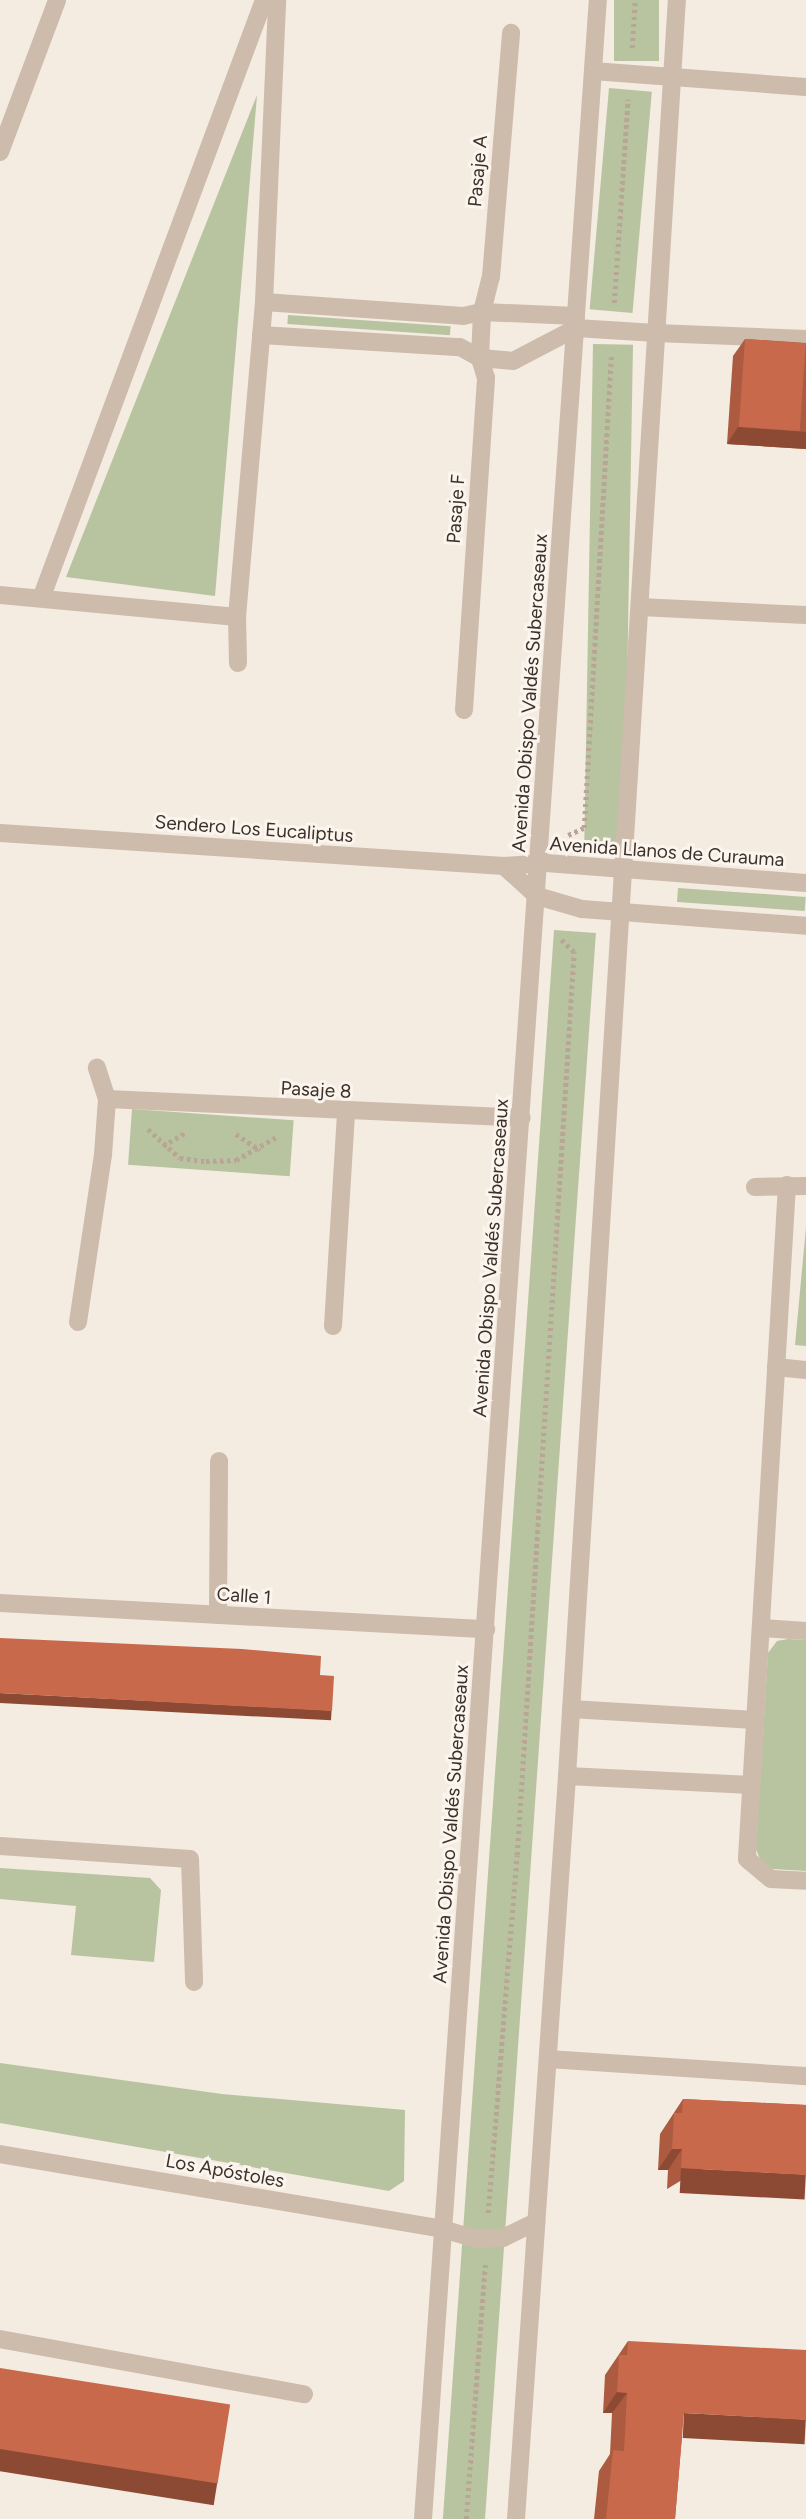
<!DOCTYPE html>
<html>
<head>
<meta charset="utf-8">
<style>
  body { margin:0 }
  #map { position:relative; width:806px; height:2519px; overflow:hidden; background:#f4ebe1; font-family:Figtree,sans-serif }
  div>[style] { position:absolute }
  .green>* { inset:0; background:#b8c4a0; transform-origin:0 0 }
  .path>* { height:4.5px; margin-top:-2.25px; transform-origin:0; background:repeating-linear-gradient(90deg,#b9a596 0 3.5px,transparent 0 7px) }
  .service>* { height:18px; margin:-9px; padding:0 9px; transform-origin:9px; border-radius:9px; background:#cdbbac }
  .minor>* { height:18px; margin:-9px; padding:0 9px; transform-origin:9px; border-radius:9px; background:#cdbbac }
  .wall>* { inset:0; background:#ac5a40 }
  .shaded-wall>* { inset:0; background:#8c4a34; transform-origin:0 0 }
  .building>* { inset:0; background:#c8694b; transform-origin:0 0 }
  span { translate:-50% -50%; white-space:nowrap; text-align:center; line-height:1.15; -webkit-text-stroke:6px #fbf5ee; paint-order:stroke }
  .street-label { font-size:19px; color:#3b302b }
</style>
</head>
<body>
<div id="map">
  <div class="green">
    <div style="left:614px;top:0;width:45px;height:61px"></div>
    <div style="left:609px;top:88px;width:43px;height:222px;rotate:5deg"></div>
    <div style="clip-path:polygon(257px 95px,215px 596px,66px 577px)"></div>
    <div style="left:288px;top:315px;width:163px;height:9px;rotate:4deg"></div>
    <div style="left:593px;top:344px;width:40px;height:506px;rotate:1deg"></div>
    <div style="left:678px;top:888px;width:128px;height:14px;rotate:4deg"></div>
    <div style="left:554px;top:930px;width:42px;height:1593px;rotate:4deg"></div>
    <div style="left:132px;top:1109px;width:162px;height:56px;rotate:4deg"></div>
    <div style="clip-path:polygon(806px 1227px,806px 1346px,795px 1345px)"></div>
    <div style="clip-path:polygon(788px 1639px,806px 1640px,806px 1871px,773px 1869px,761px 1862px,756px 1849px,768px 1653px,777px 1641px)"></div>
    <div style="clip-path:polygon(0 1868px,150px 1878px,161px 1890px,154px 1962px,71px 1955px,76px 1906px,0 1899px)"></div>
    <div style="clip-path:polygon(0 2063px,222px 2094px,405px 2110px,404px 2181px,389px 2191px,0 2123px)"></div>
  </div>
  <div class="path">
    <div style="left:632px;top:48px;width:48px;rotate:-86.4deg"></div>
    <div style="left:614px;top:303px;width:204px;rotate:-86.1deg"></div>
    <div style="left:568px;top:835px;width:17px;rotate:-24deg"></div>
    <div style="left:584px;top:828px;width:472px;rotate:-86.7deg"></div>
    <div style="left:148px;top:1129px;width:43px;rotate:42.2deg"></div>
    <div style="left:180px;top:1158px;width:26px;rotate:7deg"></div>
    <div style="left:206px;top:1161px;width:30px;rotate:-2deg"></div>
    <div style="left:236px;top:1160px;width:48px;rotate:-29.7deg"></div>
    <div style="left:236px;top:1134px;width:29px;rotate:34deg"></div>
    <div style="left:163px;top:1146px;width:27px;rotate:-31deg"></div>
    <div style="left:488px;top:2213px;width:359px;rotate:-85.4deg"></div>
    <div style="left:517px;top:1855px;width:905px;rotate:-86.39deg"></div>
    <div style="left:574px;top:952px;width:19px;rotate:-137deg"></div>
    <div style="left:466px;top:2519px;width:255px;rotate:-85.7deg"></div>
  </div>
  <div class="service">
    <div style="left:673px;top:77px;width:133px;rotate:4.3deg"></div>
    <div style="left:656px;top:333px;width:150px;rotate:2.3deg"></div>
    <div style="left:548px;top:2059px;width:259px;rotate:3.8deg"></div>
    <div style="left:0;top:2339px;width:309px;rotate:10.3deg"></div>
  </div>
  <div class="minor">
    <div style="left:593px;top:71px;width:80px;rotate:4.3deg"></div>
    <div style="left:0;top:152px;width:162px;rotate:-69.4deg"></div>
    <div style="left:264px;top:302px;width:199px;rotate:4deg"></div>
    <div style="left:463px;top:316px;width:19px;rotate:-12deg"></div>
    <div style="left:482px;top:312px;width:94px;rotate:2.4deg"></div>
    <div style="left:261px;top:335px;width:199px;rotate:3.5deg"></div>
    <div style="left:460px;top:347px;width:23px;rotate:29deg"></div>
    <div style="left:480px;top:358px;width:33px;rotate:5deg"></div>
    <div style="left:513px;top:361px;width:71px;rotate:-27.6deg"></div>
    <div style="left:576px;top:328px;width:80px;rotate:3.6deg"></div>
    <div style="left:0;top:595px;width:238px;rotate:5.3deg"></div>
    <div style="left:42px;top:596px;width:636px;rotate:-69.57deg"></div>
    <div style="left:640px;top:607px;width:166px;rotate:2.8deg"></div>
    <div style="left:238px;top:663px;width:46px;rotate:-91.2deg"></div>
    <div style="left:237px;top:617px;width:316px;rotate:-85.1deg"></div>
    <div style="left:264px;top:302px;width:302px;rotate:-87.5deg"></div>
    <div style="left:464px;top:710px;width:333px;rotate:-86.2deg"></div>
    <div style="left:486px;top:378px;width:21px;rotate:-107deg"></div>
    <div style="left:480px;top:358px;width:46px;rotate:-87.5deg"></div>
    <div style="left:482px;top:312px;width:36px;rotate:-76deg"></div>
    <div style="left:491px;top:277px;width:245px;rotate:-85.3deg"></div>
    <div style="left:0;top:833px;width:505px;rotate:3.75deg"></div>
    <div style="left:504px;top:866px;width:42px;rotate:-4.1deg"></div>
    <div style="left:546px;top:863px;width:261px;rotate:4.4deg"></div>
    <div style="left:504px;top:866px;width:45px;rotate:42.3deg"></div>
    <div style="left:537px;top:896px;width:47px;rotate:16.1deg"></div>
    <div style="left:582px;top:909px;width:225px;rotate:4.3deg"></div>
    <div style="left:107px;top:1099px;width:415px;rotate:2.6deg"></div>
    <div style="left:787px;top:1185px;width:675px;rotate:93.4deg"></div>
    <div style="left:747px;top:1859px;width:31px;rotate:40deg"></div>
    <div style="left:771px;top:1879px;width:35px;rotate:3deg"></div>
    <div style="left:755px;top:1187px;width:51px;rotate:-1.1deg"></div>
    <div style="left:78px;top:1322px;width:169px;rotate:-81.5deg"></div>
    <div style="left:103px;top:1155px;width:56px;rotate:-85.9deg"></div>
    <div style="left:107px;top:1099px;width:33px;rotate:-108deg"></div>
    <div style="left:333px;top:1326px;width:213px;rotate:-86.5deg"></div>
    <div style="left:776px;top:1367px;width:30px;rotate:6deg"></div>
    <div style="left:0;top:1603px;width:487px;rotate:3.1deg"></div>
    <div style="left:218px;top:1615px;width:154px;rotate:-89.6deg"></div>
    <div style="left:762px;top:1628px;width:44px;rotate:3.9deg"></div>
    <div style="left:571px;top:1709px;width:184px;rotate:3.4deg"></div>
    <div style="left:567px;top:1776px;width:184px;rotate:2.8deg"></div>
    <div style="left:0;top:1846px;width:190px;rotate:3.9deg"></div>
    <div style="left:190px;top:1859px;width:123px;rotate:88.1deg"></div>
    <div style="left:0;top:2154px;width:449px;rotate:9.6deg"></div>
    <div style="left:443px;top:2229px;width:34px;rotate:17deg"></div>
    <div style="left:476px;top:2239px;width:27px;rotate:-2deg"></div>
    <div style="left:503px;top:2238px;width:37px;rotate:-26deg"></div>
    <div style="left:423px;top:2519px;width:2525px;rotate:-86.03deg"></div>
    <div style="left:516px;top:2519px;width:745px;rotate:-86.07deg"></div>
    <div style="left:567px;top:1776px;width:1779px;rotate:-86.46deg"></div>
  </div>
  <div class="wall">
    <div style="clip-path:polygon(745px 339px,806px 343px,806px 449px,727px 444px,733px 356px)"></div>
    <div style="clip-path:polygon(683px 2099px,806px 2105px,667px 2189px,668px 2170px,658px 2170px,660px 2134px)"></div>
    <div style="clip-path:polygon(628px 2341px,682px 2435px,675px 2519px,594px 2519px,599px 2471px,610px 2454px,612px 2413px,603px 2413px,605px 2375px)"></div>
  </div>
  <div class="shaded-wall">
    <div style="clip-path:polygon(738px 427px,806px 432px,806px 449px,727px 444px)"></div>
    <div style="left:0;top:1693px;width:332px;height:10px;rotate:3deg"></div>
    <div style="clip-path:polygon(672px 2149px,682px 2149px,668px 2170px,658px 2170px)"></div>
    <div style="left:681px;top:2168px;width:125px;height:25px;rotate:3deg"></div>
    <div style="clip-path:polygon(617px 2392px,627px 2393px,612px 2413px,603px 2413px)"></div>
    <div style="left:684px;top:2413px;width:122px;height:25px;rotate:3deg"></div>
    <div style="left:0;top:2448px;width:220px;height:23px;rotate:9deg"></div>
  </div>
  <div class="building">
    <div style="left:745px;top:339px;width:61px;height:88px;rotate:4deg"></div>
    <div style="clip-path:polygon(0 1638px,242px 1649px,321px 1656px,320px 1675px,334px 1676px,332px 1711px,0 1693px)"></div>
    <div style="clip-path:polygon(683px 2099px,806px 2105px,806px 2175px,681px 2168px,682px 2149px,672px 2149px,674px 2113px,682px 2113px)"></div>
    <div style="clip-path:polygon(628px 2341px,806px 2350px,806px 2420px,684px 2413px,675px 2519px,606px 2519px,613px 2450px,624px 2451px,627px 2393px,617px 2392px,619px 2355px,627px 2355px)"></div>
    <div style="left:0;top:2368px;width:233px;height:80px;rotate:9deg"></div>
  </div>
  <div class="street-label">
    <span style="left:478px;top:171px;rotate:-85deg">Pasaje A</span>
    <span style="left:456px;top:509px;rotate:-86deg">Pasaje F</span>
    <span style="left:530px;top:693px;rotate:-86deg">Avenida Obispo Valdés Subercaseaux</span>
    <span style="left:254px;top:829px;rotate:4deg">Sendero Los Eucaliptus</span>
    <span style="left:667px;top:852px;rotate:4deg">Avenida Llanos de Curauma</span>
    <span style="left:316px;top:1090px;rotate:3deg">Pasaje 8</span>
    <span style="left:491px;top:1258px;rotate:-86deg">Avenida Obispo Valdés Subercaseaux</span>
    <span style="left:244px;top:1596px;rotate:4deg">Calle 1</span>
    <span style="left:451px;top:1824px;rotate:-86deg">Avenida Obispo Valdés Subercaseaux</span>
    <span style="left:225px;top:2171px;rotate:10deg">Los Apóstoles</span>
  </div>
</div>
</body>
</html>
